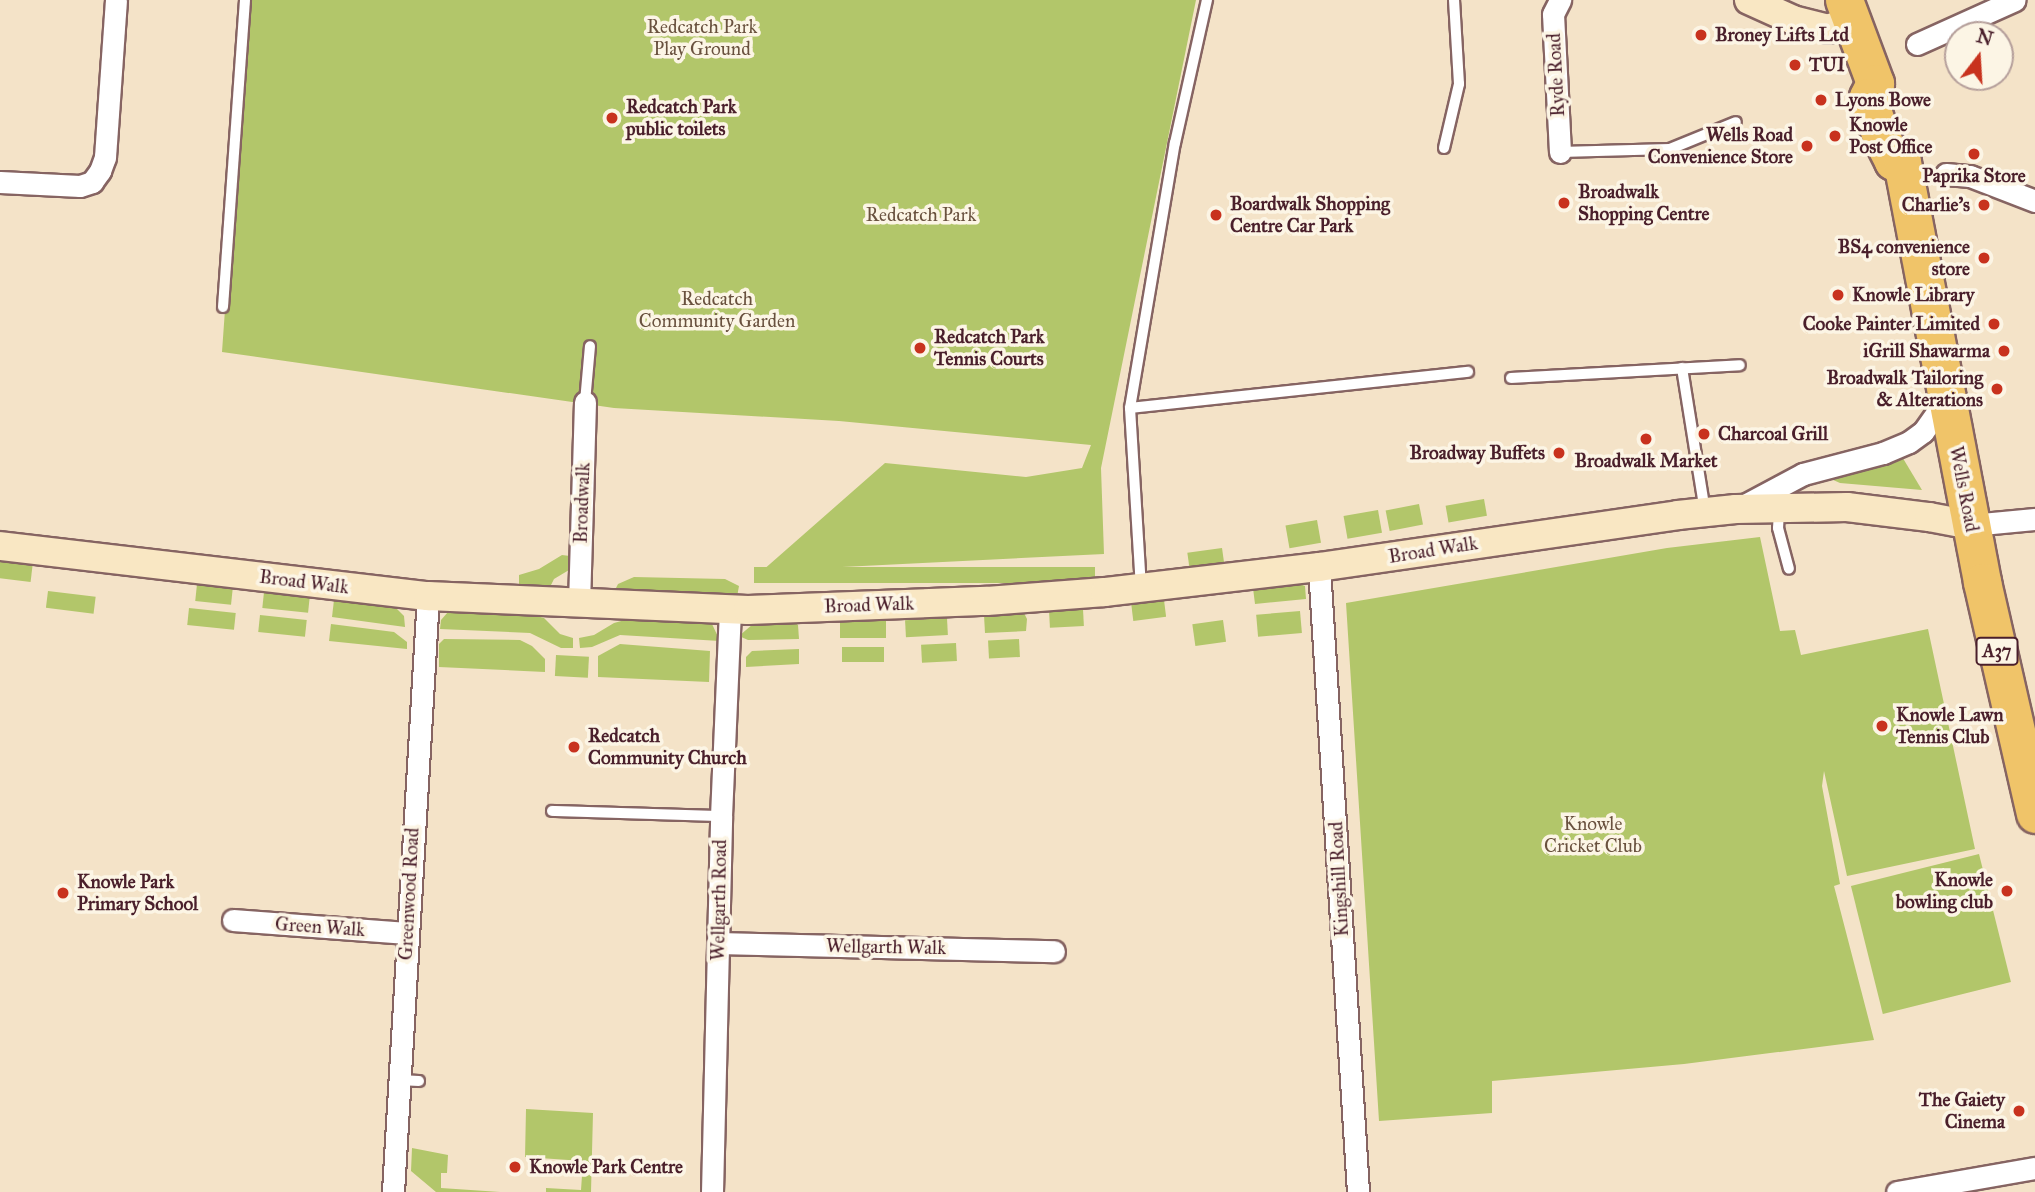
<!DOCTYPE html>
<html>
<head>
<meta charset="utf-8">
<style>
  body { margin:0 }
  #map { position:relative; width:2035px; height:1192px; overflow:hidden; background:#f4e3c8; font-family:"IM FELL Great Primer",serif }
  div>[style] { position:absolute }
  .green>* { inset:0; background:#b2c66a; transform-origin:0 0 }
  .roads { filter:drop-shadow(2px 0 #866462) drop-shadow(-2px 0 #866462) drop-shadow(0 2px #866462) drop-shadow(0 -2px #866462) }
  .lane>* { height:10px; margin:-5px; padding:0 5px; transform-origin:5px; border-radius:5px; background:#fff }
  .street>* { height:21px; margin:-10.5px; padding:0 10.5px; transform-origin:10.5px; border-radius:10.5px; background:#fff }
  .secondary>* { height:28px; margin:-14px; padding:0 14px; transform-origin:14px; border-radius:14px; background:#f9e7c3 }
  .highway>* { height:37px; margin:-18.5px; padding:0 18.5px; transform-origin:18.5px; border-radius:18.5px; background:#f0c469 }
  .dots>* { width:19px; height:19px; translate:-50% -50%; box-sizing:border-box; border:4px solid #fcf5e5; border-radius:50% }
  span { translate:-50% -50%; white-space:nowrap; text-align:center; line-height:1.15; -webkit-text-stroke:7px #fcf5e5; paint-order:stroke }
  .shield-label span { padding:2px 5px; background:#fcf5e5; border:2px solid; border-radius:5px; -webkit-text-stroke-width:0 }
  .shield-label { font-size:18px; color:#4a1f2b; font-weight:700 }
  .park-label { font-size:19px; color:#69513e }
  .poi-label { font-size:19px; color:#4a1f2b; font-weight:700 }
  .left { translate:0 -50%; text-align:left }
  .right { translate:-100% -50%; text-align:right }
  .street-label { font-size:19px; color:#4a1f2b }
  .north { position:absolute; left:1944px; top:21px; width:70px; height:70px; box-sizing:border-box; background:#fcf5e5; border:2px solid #b59f9b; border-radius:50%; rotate:17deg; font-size:19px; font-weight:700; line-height:28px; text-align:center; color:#4a1f2b }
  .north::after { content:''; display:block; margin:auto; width:24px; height:32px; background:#c8321e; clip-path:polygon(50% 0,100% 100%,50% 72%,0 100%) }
</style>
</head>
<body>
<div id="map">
  <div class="green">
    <div style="clip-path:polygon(247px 0,1196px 0,1101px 468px,1104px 554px,762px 571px,885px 463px,1026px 477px,1082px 468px,1091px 445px,839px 421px,614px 408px,222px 352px)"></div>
    <div style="clip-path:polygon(1901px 455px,1922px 490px,1840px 483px,1831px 479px,1833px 474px)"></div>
    <div style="left:1484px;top:499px;width:17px;height:39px;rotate:80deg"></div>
    <div style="left:1419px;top:504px;width:21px;height:34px;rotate:79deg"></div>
    <div style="left:1378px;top:510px;width:23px;height:35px;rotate:80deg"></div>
    <div style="left:1317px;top:520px;width:23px;height:32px;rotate:80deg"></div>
    <div style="clip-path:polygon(1760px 537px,1780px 631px,1795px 630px,1801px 655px,1928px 629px,1975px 849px,1847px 876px,1824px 771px,1822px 786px,1840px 884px,1834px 886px,1874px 1040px,1684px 1064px,1492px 1081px,1492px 1113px,1379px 1121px,1346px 603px,1667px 548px)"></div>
    <div style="left:1222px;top:548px;width:15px;height:35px;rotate:82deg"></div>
    <div style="clip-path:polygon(562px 555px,570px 556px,569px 570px,554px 579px,549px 589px,519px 589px,519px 575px,539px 569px)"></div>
    <div style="left:0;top:560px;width:33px;height:18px;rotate:7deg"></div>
    <div style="left:1095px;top:567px;width:16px;height:341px;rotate:90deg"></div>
    <div style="clip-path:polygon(634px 577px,725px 579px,739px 586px,737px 597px,615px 590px,618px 584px)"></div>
    <div style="clip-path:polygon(1297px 583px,1305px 586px,1306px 599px,1255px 604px,1253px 588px)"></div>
    <div style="left:197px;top:584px;width:36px;height:17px;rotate:6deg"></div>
    <div style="left:48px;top:591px;width:48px;height:17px;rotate:7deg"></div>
    <div style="left:264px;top:592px;width:46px;height:16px;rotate:6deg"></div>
    <div style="clip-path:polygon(334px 600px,396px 608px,404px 616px,405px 627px,332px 617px)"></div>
    <div style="left:1164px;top:600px;width:17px;height:33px;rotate:83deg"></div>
    <div style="left:189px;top:608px;width:47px;height:17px;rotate:6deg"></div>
    <div style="left:1083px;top:609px;width:17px;height:34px;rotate:87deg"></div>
    <div style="left:1300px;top:611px;width:22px;height:44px;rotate:85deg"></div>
    <div style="clip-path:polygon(448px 612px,533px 615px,544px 618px,560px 634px,573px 638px,573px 648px,561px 648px,530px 633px,440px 629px,441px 620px)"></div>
    <div style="clip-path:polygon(1024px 613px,1027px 619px,1026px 631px,985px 633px,984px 615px)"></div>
    <div style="left:260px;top:615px;width:47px;height:17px;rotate:6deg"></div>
    <div style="clip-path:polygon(632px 618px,712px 624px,720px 641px,620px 635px,592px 647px,580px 648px,579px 638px,594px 635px,614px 623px)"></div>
    <div style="left:947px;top:618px;width:17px;height:42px;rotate:87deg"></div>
    <div style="left:1223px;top:620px;width:22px;height:31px;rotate:82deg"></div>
    <div style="left:886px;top:621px;width:17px;height:46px;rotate:90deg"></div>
    <div style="clip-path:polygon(794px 622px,798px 625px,799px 639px,748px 640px,739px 636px,753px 624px)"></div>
    <div style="clip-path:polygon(331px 624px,394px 632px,407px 642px,407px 649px,329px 641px)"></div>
    <div style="clip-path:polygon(444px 639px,520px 640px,532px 646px,545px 659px,545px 672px,439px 667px,439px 644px)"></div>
    <div style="left:1019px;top:639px;width:18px;height:31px;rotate:87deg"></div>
    <div style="left:956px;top:643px;width:18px;height:35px;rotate:87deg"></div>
    <div style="clip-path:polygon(620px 644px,710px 651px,709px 682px,598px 677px,598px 656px)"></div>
    <div style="left:884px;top:647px;width:15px;height:42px;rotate:90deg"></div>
    <div style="clip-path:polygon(799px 649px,799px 664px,746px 667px,746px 657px,752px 651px)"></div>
    <div style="left:556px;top:655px;width:33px;height:21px;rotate:3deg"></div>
    <div style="left:1979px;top:854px;width:132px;height:132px;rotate:76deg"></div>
    <div style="clip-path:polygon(526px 1109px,593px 1113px,591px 1192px,546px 1192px,546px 1188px,581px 1190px,583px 1161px,525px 1157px)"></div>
    <div style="clip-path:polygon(412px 1148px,448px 1155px,447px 1173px,441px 1173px,441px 1188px,500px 1192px,436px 1192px,411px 1171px)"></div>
  </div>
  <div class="roads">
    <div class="lane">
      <div style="left:1444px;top:148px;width:66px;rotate:-76.8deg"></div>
      <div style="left:1459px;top:84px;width:84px;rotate:-93.4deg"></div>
      <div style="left:1560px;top:152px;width:110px;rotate:-1.6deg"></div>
      <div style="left:1670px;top:149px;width:71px;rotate:-22.2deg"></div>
      <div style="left:223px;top:307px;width:308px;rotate:-85.9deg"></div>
      <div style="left:1682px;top:368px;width:145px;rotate:80.9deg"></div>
      <div style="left:1511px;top:378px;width:229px;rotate:-3.2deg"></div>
      <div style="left:585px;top:402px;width:56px;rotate:-84.9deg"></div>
      <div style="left:1130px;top:408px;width:340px;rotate:-6.1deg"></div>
      <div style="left:1779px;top:510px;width:18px;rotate:93deg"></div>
      <div style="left:1778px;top:528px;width:42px;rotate:75deg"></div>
      <div style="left:1141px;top:588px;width:180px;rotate:-93.5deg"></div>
      <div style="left:1130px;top:408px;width:269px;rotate:-80.4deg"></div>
      <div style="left:1175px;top:143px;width:147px;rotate:-77.4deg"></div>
      <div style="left:552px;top:811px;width:169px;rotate:1.7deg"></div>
      <div style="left:399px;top:1080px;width:20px;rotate:3deg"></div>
    </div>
    <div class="street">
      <div style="left:1917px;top:44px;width:107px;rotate:-24.2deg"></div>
      <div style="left:1560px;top:152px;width:138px;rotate:-92.9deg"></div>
      <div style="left:1553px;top:14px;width:16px;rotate:-63deg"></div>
      <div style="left:1946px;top:174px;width:24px;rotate:5deg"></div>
      <div style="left:1970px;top:176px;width:70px;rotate:21deg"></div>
      <div style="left:0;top:182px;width:80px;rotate:2.9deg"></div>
      <div style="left:80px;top:186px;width:13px;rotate:-18deg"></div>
      <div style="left:92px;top:182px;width:14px;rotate:-54deg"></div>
      <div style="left:100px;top:171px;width:15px;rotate:-70deg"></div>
      <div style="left:105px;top:157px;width:157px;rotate:-86deg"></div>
      <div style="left:1741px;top:507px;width:70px;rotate:-28deg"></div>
      <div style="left:1803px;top:474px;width:83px;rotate:-14.7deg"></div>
      <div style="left:1883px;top:453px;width:28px;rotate:-23deg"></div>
      <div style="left:1909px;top:442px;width:17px;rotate:-36deg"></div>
      <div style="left:1923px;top:432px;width:42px;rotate:-54.8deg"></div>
      <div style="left:1971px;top:525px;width:64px;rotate:-5.4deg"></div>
      <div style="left:1319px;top:567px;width:626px;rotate:86.43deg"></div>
      <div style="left:579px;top:604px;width:202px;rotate:-88.3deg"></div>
      <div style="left:233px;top:920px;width:174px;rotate:4.3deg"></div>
      <div style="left:718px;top:943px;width:336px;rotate:1.4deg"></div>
      <div style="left:393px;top:1192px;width:597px;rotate:-86.64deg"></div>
      <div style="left:712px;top:1192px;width:376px;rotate:-88.6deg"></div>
      <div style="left:721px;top:816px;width:207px;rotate:-87.5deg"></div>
      <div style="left:1897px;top:1192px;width:140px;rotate:-9.9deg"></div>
    </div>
    <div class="secondary">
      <div style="left:1749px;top:0;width:48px;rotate:24.4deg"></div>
      <div style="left:1793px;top:20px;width:36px;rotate:14deg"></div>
      <div style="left:1828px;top:29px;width:27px;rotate:-20deg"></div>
      <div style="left:0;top:546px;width:431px;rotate:6.7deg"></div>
      <div style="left:428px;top:596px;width:320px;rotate:2.5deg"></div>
      <div style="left:748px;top:610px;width:239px;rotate:-2.2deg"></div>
      <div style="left:987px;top:601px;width:118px;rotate:-4.4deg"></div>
      <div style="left:1105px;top:592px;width:215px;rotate:-6.7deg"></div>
      <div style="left:1319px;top:567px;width:363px;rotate:-8.2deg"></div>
      <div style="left:1678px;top:515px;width:58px;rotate:-5.9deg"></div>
      <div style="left:1736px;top:509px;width:111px;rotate:-1deg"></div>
      <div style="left:1847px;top:507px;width:83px;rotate:7deg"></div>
      <div style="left:1929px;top:517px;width:43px;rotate:10.8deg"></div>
    </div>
    <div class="highway">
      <div style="left:1844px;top:0;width:89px;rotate:69.5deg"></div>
      <div style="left:1875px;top:83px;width:16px;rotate:117deg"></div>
      <div style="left:1868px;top:97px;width:42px;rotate:72deg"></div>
      <div style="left:1881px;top:137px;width:27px;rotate:63deg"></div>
      <div style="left:1893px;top:161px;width:9px;rotate:6deg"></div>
      <div style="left:1902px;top:162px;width:428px;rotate:79.2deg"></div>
      <div style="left:1982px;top:582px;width:238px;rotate:77.1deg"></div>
    </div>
  </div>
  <div class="dots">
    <div style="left:1701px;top:35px;background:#c8321e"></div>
    <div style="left:1795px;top:65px;background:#c8321e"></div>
    <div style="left:1821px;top:100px;background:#c8321e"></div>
    <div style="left:612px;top:118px;background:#c8321e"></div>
    <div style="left:1835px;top:136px;background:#c8321e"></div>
    <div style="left:1807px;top:146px;background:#c8321e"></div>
    <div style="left:1974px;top:154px;background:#c8321e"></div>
    <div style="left:1564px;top:203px;background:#c8321e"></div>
    <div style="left:1984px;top:205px;background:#c8321e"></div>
    <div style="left:1216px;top:215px;background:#c8321e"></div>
    <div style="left:1984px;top:258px;background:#c8321e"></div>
    <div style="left:1838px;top:295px;background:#c8321e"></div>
    <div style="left:1994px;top:324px;background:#c8321e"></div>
    <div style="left:920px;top:348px;background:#c8321e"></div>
    <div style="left:2004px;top:351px;background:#c8321e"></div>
    <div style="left:1997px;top:389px;background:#c8321e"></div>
    <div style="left:1704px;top:434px;background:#c8321e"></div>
    <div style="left:1646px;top:439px;background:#c8321e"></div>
    <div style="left:1559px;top:453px;background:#c8321e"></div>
    <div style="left:1882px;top:726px;background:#c8321e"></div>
    <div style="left:574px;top:747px;background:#c8321e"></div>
    <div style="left:2007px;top:891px;background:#c8321e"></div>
    <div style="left:63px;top:893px;background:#c8321e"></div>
    <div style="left:2019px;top:1111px;background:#c8321e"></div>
    <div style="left:515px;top:1167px;background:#c8321e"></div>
  </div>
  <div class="shield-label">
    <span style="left:1997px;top:651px">A37</span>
  </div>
  <div class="park-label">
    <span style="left:702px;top:38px">Redcatch Park<br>Play Ground</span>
    <span style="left:921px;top:215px">Redcatch Park</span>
    <span style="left:717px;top:310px">Redcatch<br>Community Garden</span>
    <span style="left:1593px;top:835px">Knowle<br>Cricket Club</span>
  </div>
  <div class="poi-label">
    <span class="left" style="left:1715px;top:35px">Broney Lifts Ltd</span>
    <span class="left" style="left:1809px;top:65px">TUI</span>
    <span class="left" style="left:1835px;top:100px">Lyons Bowe</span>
    <span class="left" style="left:626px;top:118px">Redcatch Park<br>public toilets</span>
    <span class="left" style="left:1849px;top:136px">Knowle<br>Post Office</span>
    <span class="right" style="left:1793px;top:146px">Wells Road<br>Convenience Store</span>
    <span style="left:1974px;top:176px">Paprika Store</span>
    <span class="left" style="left:1578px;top:203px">Broadwalk<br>Shopping Centre</span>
    <span class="left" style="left:1230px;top:215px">Boardwalk Shopping<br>Centre Car Park</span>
    <span class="right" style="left:1970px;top:205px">Charlie's</span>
    <span class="right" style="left:1970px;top:258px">BS4 convenience<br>store</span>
    <span class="left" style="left:1852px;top:295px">Knowle Library</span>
    <span class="right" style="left:1980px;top:324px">Cooke Painter Limited</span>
    <span class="left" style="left:934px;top:348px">Redcatch Park<br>Tennis Courts</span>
    <span class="right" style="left:1990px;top:351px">iGrill Shawarma</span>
    <span class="right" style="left:1983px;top:389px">Broadwalk Tailoring<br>&amp; Alterations</span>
    <span class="left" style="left:1718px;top:434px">Charcoal Grill</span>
    <span class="right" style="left:1545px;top:453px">Broadway Buffets</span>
    <span style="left:1646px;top:461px">Broadwalk Market</span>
    <span class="left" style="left:1896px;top:726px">Knowle Lawn<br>Tennis Club</span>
    <span class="left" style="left:588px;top:747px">Redcatch<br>Community Church</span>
    <span class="right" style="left:1993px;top:891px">Knowle<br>bowling club</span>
    <span class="left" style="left:77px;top:893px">Knowle Park<br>Primary School</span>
    <span class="right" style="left:2005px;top:1111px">The Gaiety<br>Cinema</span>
    <span class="left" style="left:529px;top:1167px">Knowle Park Centre</span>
  </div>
  <div class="street-label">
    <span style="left:1556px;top:75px;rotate:-93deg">Ryde Road</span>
    <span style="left:1964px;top:489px;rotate:79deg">Wells Road</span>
    <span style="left:582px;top:503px;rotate:-88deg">Broadwalk</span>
    <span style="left:1433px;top:550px;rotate:-9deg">Broad Walk</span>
    <span style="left:304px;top:582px;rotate:7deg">Broad Walk</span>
    <span style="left:869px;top:605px;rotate:-2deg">Broad Walk</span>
    <span style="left:1339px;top:879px;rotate:-93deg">Kingshill Road</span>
    <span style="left:409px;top:894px;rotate:-87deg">Greenwood Road</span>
    <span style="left:719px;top:900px;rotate:-89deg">Wellgarth Road</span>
    <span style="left:320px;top:927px;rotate:4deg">Green Walk</span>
    <span style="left:886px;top:947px;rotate:1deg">Wellgarth Walk</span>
  </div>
  <div class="north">N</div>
</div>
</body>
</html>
